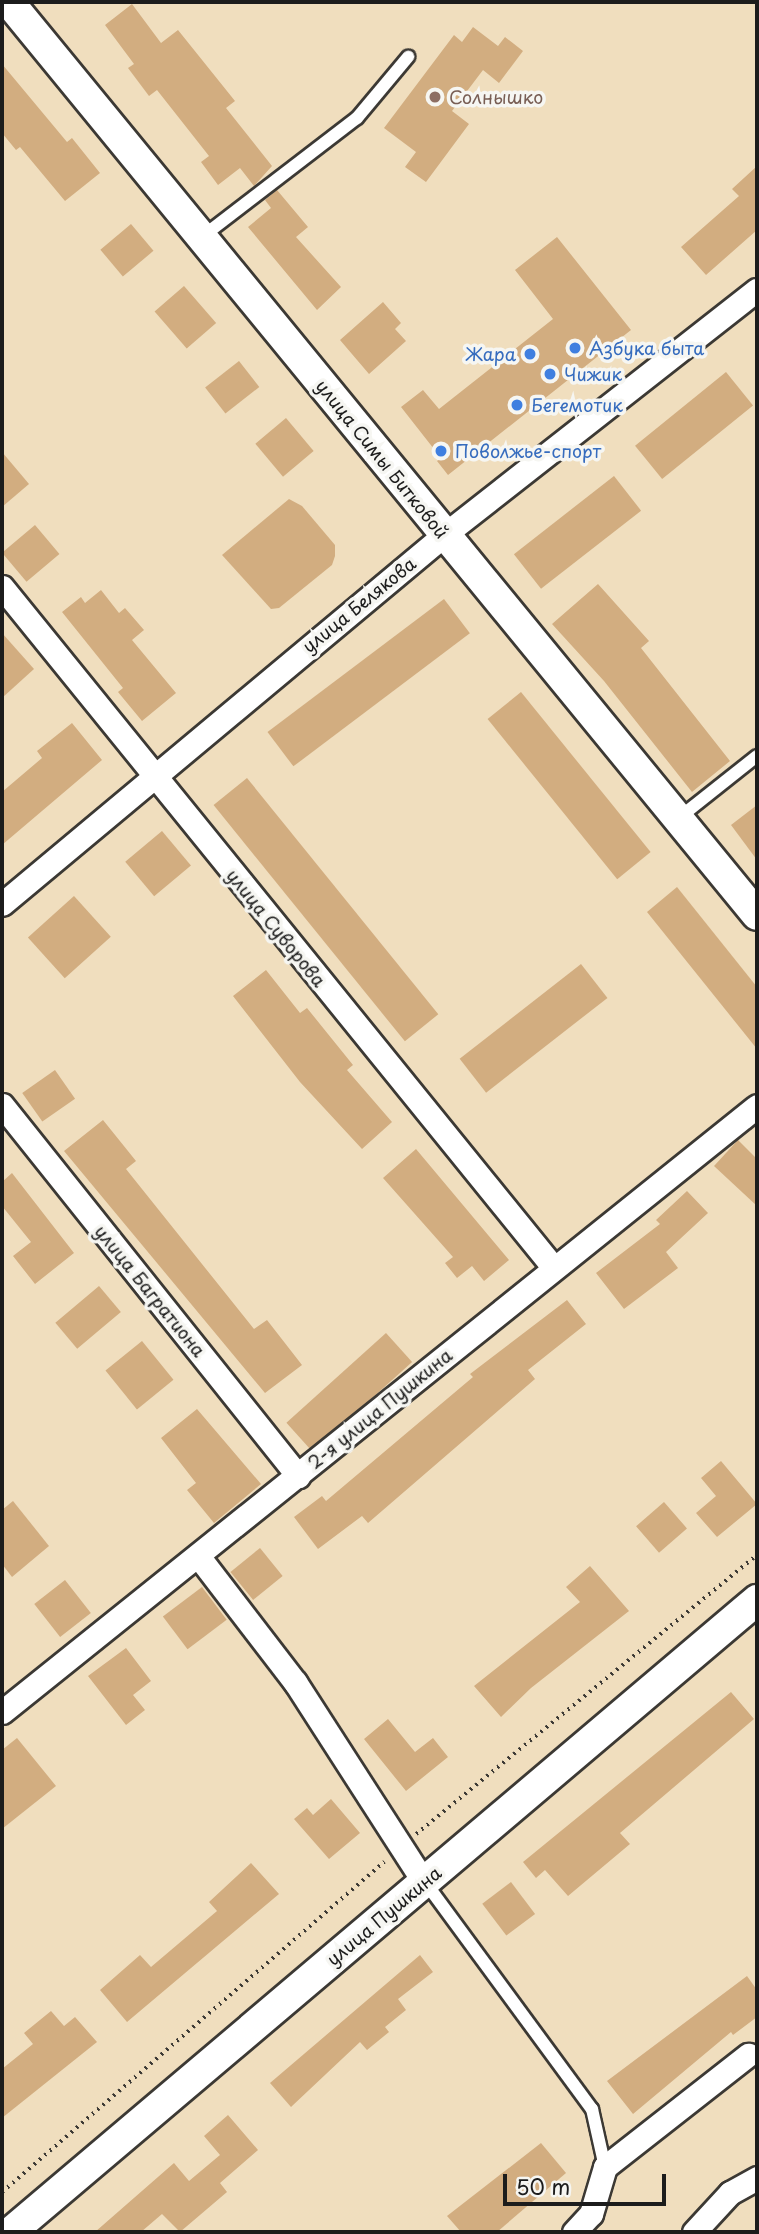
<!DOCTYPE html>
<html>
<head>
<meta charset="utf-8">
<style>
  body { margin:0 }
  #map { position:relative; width:759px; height:2234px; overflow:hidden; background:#f0debe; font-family:"Playpen Sans",sans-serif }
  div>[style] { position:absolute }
  .building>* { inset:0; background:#d2ad80; transform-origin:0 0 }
  .path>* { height:3.5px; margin-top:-1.75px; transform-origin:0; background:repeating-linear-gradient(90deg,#3c3934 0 2px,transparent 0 7px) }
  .roads { filter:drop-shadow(2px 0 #3c3934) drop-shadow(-2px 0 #3c3934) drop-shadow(0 2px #3c3934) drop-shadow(0 -2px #3c3934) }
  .service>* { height:12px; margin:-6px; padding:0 6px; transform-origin:6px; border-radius:6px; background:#fff }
  .minor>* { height:23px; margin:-11.5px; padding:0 11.5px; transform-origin:11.5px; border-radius:11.5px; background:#fff }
  .tertiary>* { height:30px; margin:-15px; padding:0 15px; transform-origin:15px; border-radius:15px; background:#fff }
  .dots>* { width:19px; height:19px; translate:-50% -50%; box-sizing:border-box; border:4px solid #f6f6f2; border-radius:50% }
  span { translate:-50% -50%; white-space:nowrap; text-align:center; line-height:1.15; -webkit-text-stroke:7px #f6f6f2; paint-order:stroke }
  .education-label { font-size:18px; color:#785e54 }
  .left { translate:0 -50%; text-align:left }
  .shop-label { font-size:18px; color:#366cbe }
  .right { translate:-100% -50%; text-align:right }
  .street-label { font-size:18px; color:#1c1c1c }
  .frame { position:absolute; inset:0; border:4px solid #1c1c1c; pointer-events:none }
  .scale { position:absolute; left:503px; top:2174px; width:163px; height:32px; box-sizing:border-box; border:4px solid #1c1c1c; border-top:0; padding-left:9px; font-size:21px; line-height:24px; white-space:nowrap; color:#1c1c1c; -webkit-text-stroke:5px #f6f6f2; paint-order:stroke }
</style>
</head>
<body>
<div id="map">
  <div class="building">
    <div style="clip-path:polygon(132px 4px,161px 43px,178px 30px,235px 101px,226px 108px,272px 166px,254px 186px,240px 168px,218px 185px,201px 162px,209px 156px,157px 90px,149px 96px,128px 68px,134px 64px,105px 25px)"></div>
    <div style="clip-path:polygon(473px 27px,498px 46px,505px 37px,523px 51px,499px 83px,483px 70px,452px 111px,469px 124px,426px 182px,405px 167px,416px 152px,384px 128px,454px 35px,462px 42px)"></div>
    <div style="clip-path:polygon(2px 64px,67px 142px,72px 138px,100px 173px,65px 201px,20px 147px,16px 150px,2px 133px)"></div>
    <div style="clip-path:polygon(757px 166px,757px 230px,706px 275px,681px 247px,739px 196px,732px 189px)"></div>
    <div style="clip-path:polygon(277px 190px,308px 227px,296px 237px,341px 287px,317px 310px,248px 227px,271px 208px,265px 200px)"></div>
    <div style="left:131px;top:224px;width:35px;height:40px;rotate:50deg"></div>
    <div style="clip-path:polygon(557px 237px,631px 330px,448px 475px,437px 461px,441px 458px,401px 407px,423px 390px,439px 409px,553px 319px,515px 270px)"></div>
    <div style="left:184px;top:286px;width:49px;height:39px;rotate:49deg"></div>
    <div style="clip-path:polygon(383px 302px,401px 323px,395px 329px,406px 341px,369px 374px,340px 340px)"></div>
    <div style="left:239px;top:361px;width:33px;height:43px;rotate:52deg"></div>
    <div style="left:726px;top:372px;width:43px;height:117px;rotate:51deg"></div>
    <div style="left:286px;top:418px;width:43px;height:40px;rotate:50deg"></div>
    <div style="clip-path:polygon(2px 452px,29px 484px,2px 507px)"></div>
    <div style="left:614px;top:476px;width:44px;height:127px;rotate:52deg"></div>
    <div style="clip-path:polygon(289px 499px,302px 506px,335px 545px,335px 556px,332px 565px,279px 608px,271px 609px,222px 555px)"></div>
    <div style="left:35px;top:525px;width:38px;height:43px;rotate:50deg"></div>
    <div style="clip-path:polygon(598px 584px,649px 641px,641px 648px,730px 761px,692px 792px,604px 681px,552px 624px)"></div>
    <div style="clip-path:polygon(101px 590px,119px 613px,125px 608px,144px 630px,132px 640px,176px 693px,142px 721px,118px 692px,123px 688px,62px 612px,81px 597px,85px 603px)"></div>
    <div style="left:444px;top:599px;width:43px;height:221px;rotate:53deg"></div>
    <div style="clip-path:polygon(2px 633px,34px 669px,2px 698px)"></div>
    <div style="left:521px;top:692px;width:206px;height:43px;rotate:51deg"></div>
    <div style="clip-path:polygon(72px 723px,102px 760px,2px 845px,2px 792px,42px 758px,37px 751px)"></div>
    <div style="left:247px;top:778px;width:304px;height:43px;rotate:51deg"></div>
    <div style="clip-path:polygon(757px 805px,757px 860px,731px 825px)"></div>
    <div style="left:162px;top:831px;width:45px;height:48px;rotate:50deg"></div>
    <div style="clip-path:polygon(677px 887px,757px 987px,757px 1049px,647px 912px)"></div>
    <div style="left:74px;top:896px;width:55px;height:62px;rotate:48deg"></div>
    <div style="left:581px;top:964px;width:43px;height:154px;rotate:52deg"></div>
    <div style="clip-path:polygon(266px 970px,300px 1013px,307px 1008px,353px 1065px,347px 1070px,392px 1122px,362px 1149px,300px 1082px,233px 996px)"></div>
    <div style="left:55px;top:1070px;width:35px;height:40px;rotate:55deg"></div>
    <div style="clip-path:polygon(103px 1120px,136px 1161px,126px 1169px,254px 1329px,267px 1320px,302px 1365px,265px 1393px,64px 1151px)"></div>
    <div style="clip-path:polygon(738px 1140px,757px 1159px,757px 1206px,714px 1166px)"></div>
    <div style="clip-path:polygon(416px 1149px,509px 1260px,484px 1281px,472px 1266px,457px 1278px,445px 1263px,453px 1257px,383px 1178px)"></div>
    <div style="clip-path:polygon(12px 1173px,74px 1253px,35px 1284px,13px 1256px,31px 1242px,2px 1206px,2px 1182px)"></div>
    <div style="clip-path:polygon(687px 1191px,708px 1213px,666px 1252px,678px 1268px,624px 1309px,596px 1273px,660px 1224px,656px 1220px)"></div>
    <div style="left:99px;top:1286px;width:34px;height:57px;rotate:50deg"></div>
    <div style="clip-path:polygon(567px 1300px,586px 1324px,528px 1370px,535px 1379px,368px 1523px,362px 1516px,318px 1549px,294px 1517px,322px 1496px,326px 1501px,473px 1377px,470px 1374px)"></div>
    <div style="left:386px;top:1333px;width:39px;height:134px;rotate:48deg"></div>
    <div style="left:142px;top:1341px;width:50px;height:47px;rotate:51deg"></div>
    <div style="clip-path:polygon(197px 1409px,261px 1484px,214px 1523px,187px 1490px,196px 1483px,161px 1438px)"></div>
    <div style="clip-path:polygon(721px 1461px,757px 1504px,717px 1537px,696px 1513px,716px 1496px,701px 1478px)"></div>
    <div style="clip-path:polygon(13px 1501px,49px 1546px,12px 1577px,2px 1564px,2px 1510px)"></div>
    <div style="left:664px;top:1502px;width:35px;height:37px;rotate:49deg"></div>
    <div style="left:260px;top:1548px;width:36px;height:38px;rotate:51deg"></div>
    <div style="clip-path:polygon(590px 1566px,629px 1611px,531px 1688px,501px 1717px,474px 1686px,580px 1602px,566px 1587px)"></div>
    <div style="left:65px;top:1580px;width:42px;height:39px;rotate:52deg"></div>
    <div style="left:202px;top:1587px;width:41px;height:49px;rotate:53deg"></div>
    <div style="clip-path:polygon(126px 1648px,151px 1681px,133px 1695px,145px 1710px,126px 1725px,88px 1676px)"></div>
    <div style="clip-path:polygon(731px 1692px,754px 1719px,620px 1833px,630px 1844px,568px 1896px,545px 1870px,536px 1878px,523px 1862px)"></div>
    <div style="clip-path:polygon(388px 1719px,415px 1752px,433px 1738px,448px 1757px,406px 1791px,364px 1739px)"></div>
    <div style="clip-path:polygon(17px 1738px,56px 1786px,2px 1829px,2px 1750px)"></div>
    <div style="clip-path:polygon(331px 1799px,360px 1833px,329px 1859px,294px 1819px,307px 1808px,313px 1815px)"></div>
    <div style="clip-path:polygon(251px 1863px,279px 1894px,127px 2022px,100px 1990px,140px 1955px,151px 1967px,217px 1911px,209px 1902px)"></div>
    <div style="left:511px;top:1882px;width:40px;height:36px;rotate:53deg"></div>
    <div style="clip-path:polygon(420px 1955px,433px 1972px,398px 1999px,406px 2010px,385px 2027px,389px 2032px,367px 2050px,360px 2042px,291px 2107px,270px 2083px)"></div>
    <div style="clip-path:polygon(747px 1976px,757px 1990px,757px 2017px,733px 2035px,731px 2032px,633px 2114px,607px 2081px)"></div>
    <div style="clip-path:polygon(51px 2011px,64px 2026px,75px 2017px,97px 2042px,2px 2118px,2px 2069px,33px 2044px,24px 2033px)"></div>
    <div style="clip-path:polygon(228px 2115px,258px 2150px,220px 2183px,227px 2192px,180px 2232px,162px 2214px,141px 2232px,95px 2232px,174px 2163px,189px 2181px,220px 2155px,204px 2136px)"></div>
    <div style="clip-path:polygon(541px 2143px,566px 2173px,497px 2232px,461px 2232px,447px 2216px)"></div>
  </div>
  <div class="path">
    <div style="left:416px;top:1834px;width:441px;rotate:-39.3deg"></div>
    <div style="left:2px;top:2192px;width:505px;rotate:-40.82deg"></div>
  </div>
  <div class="roads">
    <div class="service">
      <div style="left:203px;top:236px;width:194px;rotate:-37.5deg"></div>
      <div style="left:357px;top:118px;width:80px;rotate:-50.1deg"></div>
      <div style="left:680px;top:817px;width:98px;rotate:-38.4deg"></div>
      <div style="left:425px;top:1882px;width:282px;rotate:53.7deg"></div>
      <div style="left:592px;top:2109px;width:59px;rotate:77.4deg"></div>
    </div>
    <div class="minor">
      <div style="left:2px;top:587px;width:875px;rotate:50.98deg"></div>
      <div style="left:2px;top:904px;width:576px;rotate:-39.86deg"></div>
      <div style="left:444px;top:535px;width:397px;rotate:-38.1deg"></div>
      <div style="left:2px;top:1105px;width:475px;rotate:51.4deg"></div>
      <div style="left:199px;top:1557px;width:158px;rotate:52.5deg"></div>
      <div style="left:295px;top:1682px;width:238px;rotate:57.2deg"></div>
      <div style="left:2px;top:1712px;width:968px;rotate:-38.75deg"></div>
      <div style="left:574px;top:2232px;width:25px;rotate:-47deg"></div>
      <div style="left:591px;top:2214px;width:49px;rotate:-73.4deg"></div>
      <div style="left:605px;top:2167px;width:182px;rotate:-38.1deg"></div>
      <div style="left:694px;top:2232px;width:53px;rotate:-47.3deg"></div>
      <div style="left:730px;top:2193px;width:31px;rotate:-29deg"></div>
    </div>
    <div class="tertiary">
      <div style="left:9px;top:2px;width:1180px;rotate:50.67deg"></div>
      <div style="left:11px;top:2232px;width:978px;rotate:-40.27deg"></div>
    </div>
  </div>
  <div class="dots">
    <div style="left:435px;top:97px;background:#8d6e63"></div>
    <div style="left:575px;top:348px;background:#3f7fe0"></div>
    <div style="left:530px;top:354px;background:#3f7fe0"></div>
    <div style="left:550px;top:374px;background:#3f7fe0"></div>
    <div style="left:517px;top:405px;background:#3f7fe0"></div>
    <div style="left:441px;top:451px;background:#3f7fe0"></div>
  </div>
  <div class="education-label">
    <span class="left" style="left:449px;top:97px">Солнышко</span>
  </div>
  <div class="shop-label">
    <span class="left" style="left:589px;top:348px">Азбука быта</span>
    <span class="right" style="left:516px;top:354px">Жара</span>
    <span class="left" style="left:564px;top:374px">Чижик</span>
    <span class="left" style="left:531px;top:405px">Бегемотик</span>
    <span class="left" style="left:455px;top:451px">Поволжье-спорт</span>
  </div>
  <div class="street-label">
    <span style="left:382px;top:459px;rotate:51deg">улица Симы Битковой</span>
    <span style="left:359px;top:605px;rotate:-39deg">улица Белякова</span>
    <span style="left:276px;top:928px;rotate:51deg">улица Суворова</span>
    <span style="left:150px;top:1291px;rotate:51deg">улица Багратиона</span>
    <span style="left:380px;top:1409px;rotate:-39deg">2-я улица Пушкина</span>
    <span style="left:384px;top:1916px;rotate:-40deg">улица Пушкина</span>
  </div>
  <div class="frame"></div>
  <div class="scale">50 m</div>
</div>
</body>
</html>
